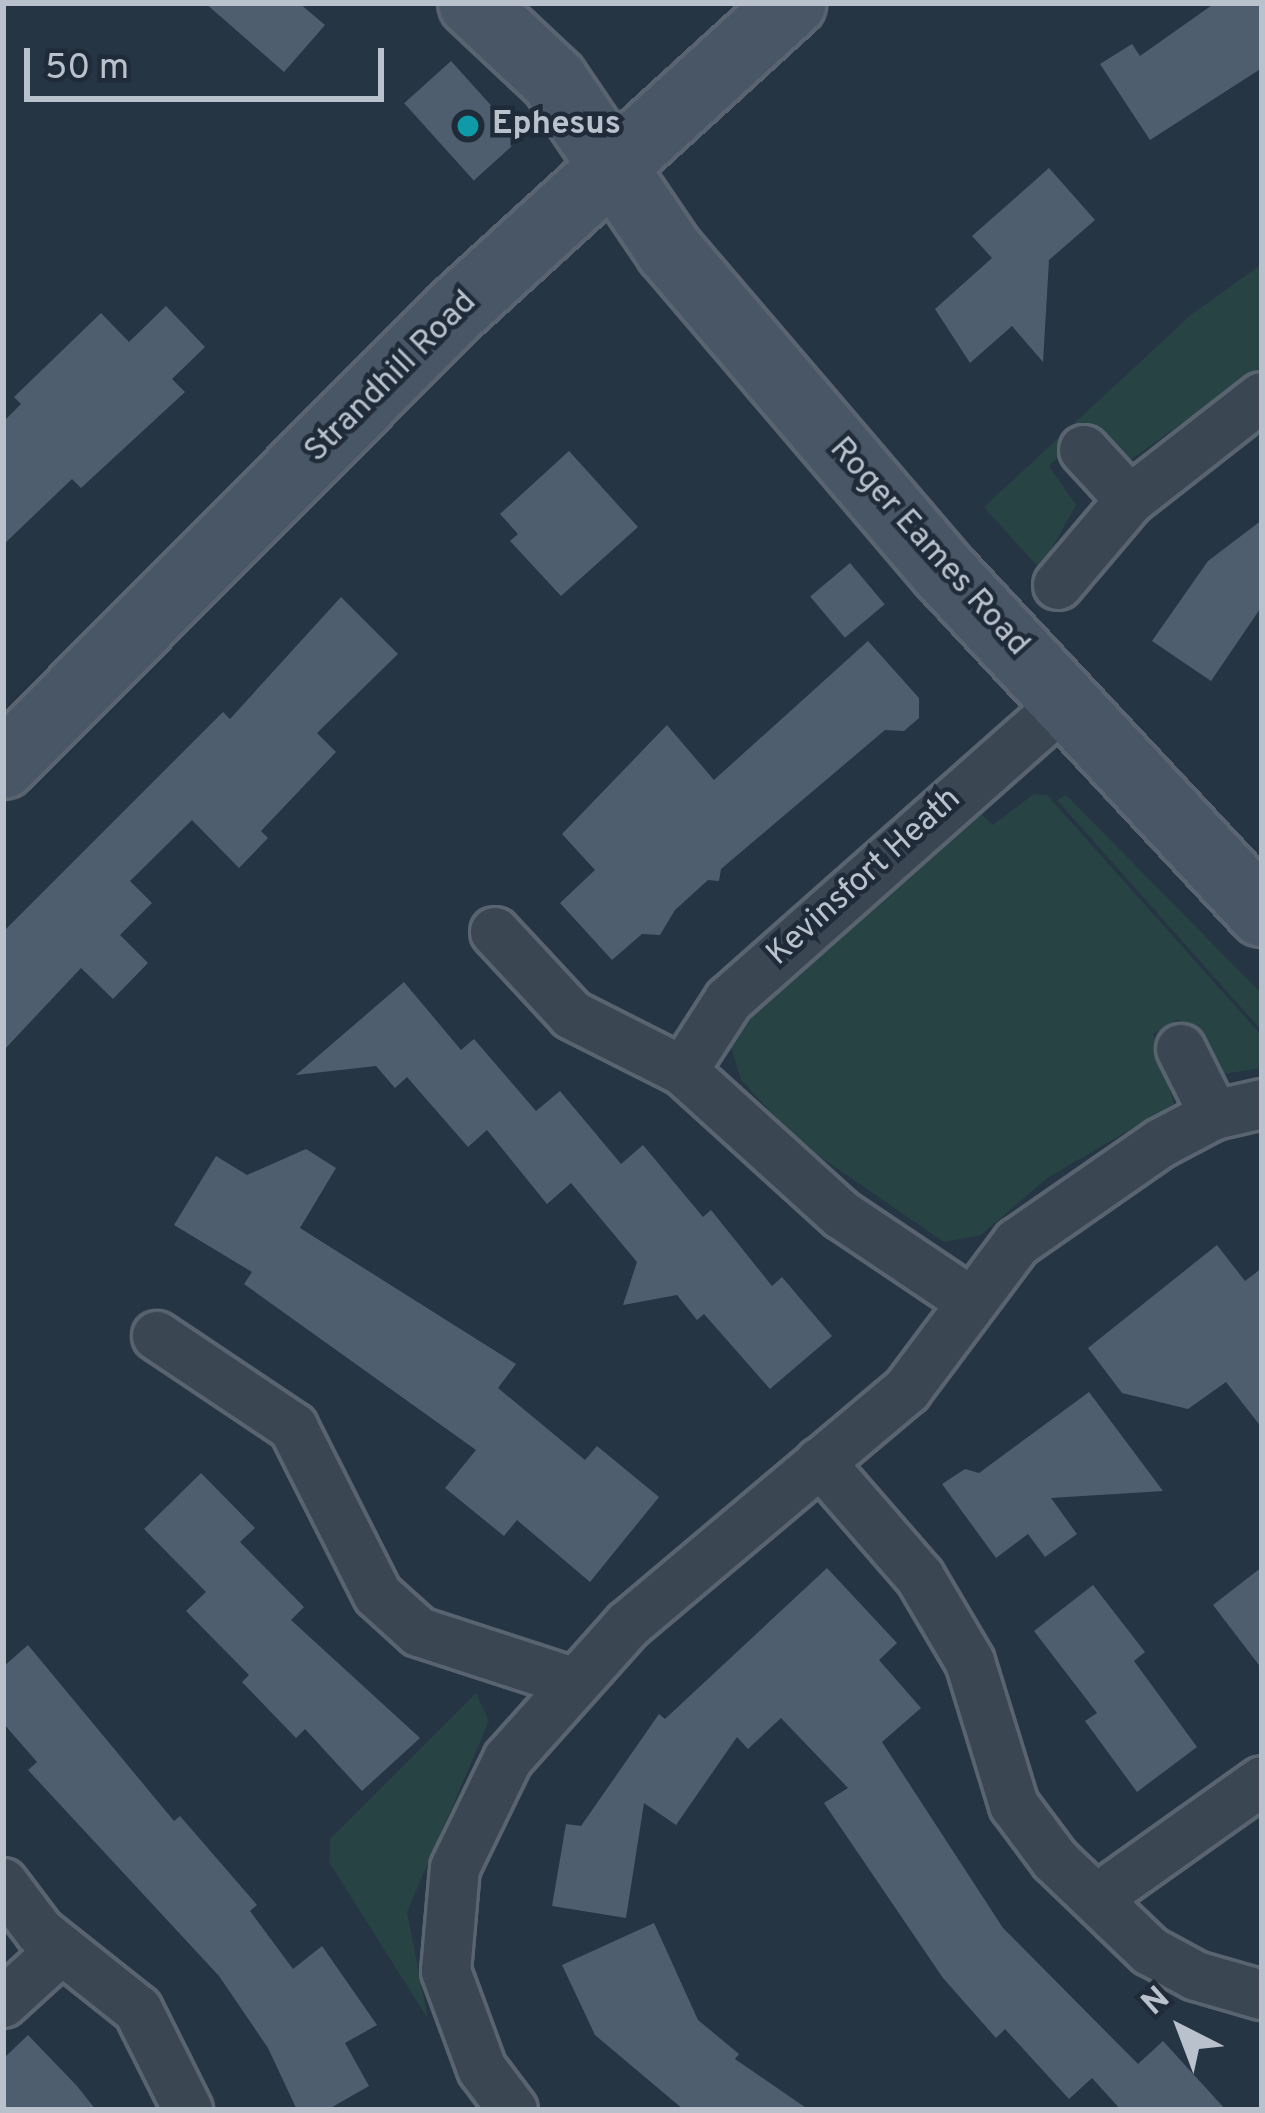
<!DOCTYPE html>
<html>
<head>
<meta charset="utf-8">
<style>
  body { margin:0 }
  #map { position:relative; width:1265px; height:2113px; overflow:hidden; background:#263543; font-family:Overpass,sans-serif }
  div>[style] { position:absolute }
  .green>* { inset:0; background:#284344 }
  .building>* { inset:0; background:#4f5e6e; transform-origin:0 0 }
  .roads { filter:drop-shadow(3px 0 #596470) drop-shadow(-3px 0 #596470) drop-shadow(0 3px #596470) drop-shadow(0 -3px #596470) }
  .street>* { height:48px; margin:-24px; padding:0 24px; transform-origin:24px; border-radius:24px; background:#3a4652 }
  .secondary>* { height:66px; margin:-33px; padding:0 33px; transform-origin:33px; border-radius:33px; background:#485665 }
  .dots>* { width:33px; height:33px; translate:-50% -50%; box-sizing:border-box; border:6px solid #1f2b38; border-radius:50% }
  span { translate:-50% -50%; white-space:nowrap; text-align:center; line-height:1.15; -webkit-text-stroke:9px #1f2b38; paint-order:stroke }
  .poi-label { font-size:33px; color:#b8c1cc; font-weight:700 }
  .left { translate:0 -50%; text-align:left }
  .street-label { font-size:33px; color:#b8c1cc }
  .frame { position:absolute; inset:0; border:6px solid #b8c1cc; pointer-events:none }
  .north { position:absolute; left:1121px; top:1969px; width:120px; height:120px; -webkit-text-stroke:9px #1f2b38; paint-order:stroke; rotate:318deg; font-size:33px; font-weight:700; line-height:48px; text-align:center; color:#b8c1cc }
  .north::after { content:''; display:block; margin:auto; width:42px; height:54px; background:#b8c1cc; clip-path:polygon(50% 0,100% 100%,50% 72%,0 100%) }
  .scale { position:absolute; left:24px; top:48px; width:360px; height:54px; box-sizing:border-box; border:6px solid #b8c1cc; border-top:0; padding-left:15px; font-size:36px; line-height:42px; white-space:nowrap; color:#b8c1cc; -webkit-text-stroke:9px #1f2b38; paint-order:stroke }
</style>
</head>
<body>
<div id="map">
  <div class="green">
    <div style="clip-path:polygon(1262px 264px,1262px 367px,1126px 463px,1080px 438px,1049px 466px,1076px 505px,1040px 569px,984px 507px,1192px 314px)"></div>
    <div style="clip-path:polygon(1034px 794px,1047px 795px,1262px 1036px,1262px 1068px,1223px 1074px,1178px 1019px,1153px 1034px,1174px 1104px,1047px 1178px,981px 1235px,944px 1242px,800px 1143px,741px 1080px,730px 1044px,742px 1019px,979px 812px,993px 825px)"></div>
    <div style="clip-path:polygon(1066px 795px,1262px 994px,1262px 1031px,1057px 800px)"></div>
    <div style="clip-path:polygon(476px 1693px,489px 1721px,407px 1912px,428px 2019px,329px 1862px,330px 1839px)"></div>
  </div>
  <div class="building">
    <div style="clip-path:polygon(205px 3px,299px 3px,325px 25px,284px 72px)"></div>
    <div style="clip-path:polygon(1215px 3px,1262px 3px,1262px 68px,1150px 140px,1100px 64px,1132px 44px,1140px 56px)"></div>
    <div style="left:451px;top:61px;width:104px;height:63px;rotate:48deg"></div>
    <div style="clip-path:polygon(1049px 168px,1095px 220px,1049px 260px,1043px 362px,1012px 326px,970px 363px,935px 309px,992px 258px,972px 236px)"></div>
    <div style="clip-path:polygon(166px 306px,205px 347px,172px 379px,185px 392px,81px 488px,72px 479px,3px 545px,3px 422px,21px 404px,14px 397px,101px 313px,129px 342px)"></div>
    <div style="clip-path:polygon(569px 451px,638px 527px,561px 596px,510px 541px,518px 534px,500px 514px)"></div>
    <div style="clip-path:polygon(1262px 520px,1262px 606px,1211px 681px,1152px 641px,1208px 561px)"></div>
    <div style="left:850px;top:563px;width:54px;height:52px;rotate:50deg"></div>
    <div style="clip-path:polygon(341px 597px,398px 654px,317px 733px,336px 752px,261px 831px,268px 838px,239px 868px,192px 820px,130px 881px,152px 903px,120px 935px,148px 963px,113px 999px,81px 968px,3px 1051px,3px 932px,223px 712px,230px 719px)"></div>
    <div style="clip-path:polygon(868px 641px,919px 698px,919px 718px,904px 731px,885px 730px,721px 869px,719px 881px,708px 880px,675px 910px,660px 935px,642px 934px,612px 960px,560px 903px,595px 870px,562px 834px,667px 725px,714px 780px)"></div>
    <div style="clip-path:polygon(404px 982px,461px 1050px,474px 1039px,536px 1111px,560px 1091px,621px 1164px,643px 1145px,703px 1217px,711px 1210px,772px 1286px,782px 1277px,832px 1336px,770px 1389px,704px 1314px,697px 1320px,677px 1295px,623px 1305px,637px 1262px,571px 1183px,547px 1204px,487px 1130px,468px 1147px,407px 1077px,395px 1088px,376px 1066px,296px 1075px)"></div>
    <div style="clip-path:polygon(306px 1149px,336px 1168px,300px 1228px,516px 1364px,498px 1388px,585px 1460px,597px 1446px,659px 1497px,590px 1582px,517px 1520px,504px 1536px,445px 1488px,476px 1450px,244px 1284px,252px 1272px,174px 1225px,216px 1156px,247px 1175px)"></div>
    <div style="clip-path:polygon(1217px 1245px,1245px 1281px,1262px 1268px,1262px 1428px,1226px 1382px,1188px 1409px,1122px 1393px,1088px 1348px)"></div>
    <div style="clip-path:polygon(1089px 1392px,1163px 1491px,1051px 1498px,1077px 1534px,1045px 1557px,1028px 1534px,996px 1558px,942px 1484px,965px 1469px,979px 1473px)"></div>
    <div style="clip-path:polygon(201px 1473px,255px 1528px,240px 1542px,304px 1607px,291px 1620px,420px 1738px,362px 1791px,305px 1729px,296px 1738px,242px 1682px,249px 1675px,186px 1611px,206px 1592px,144px 1529px)"></div>
    <div style="clip-path:polygon(1262px 1567px,1262px 1669px,1213px 1605px)"></div>
    <div style="clip-path:polygon(827px 1568px,897px 1643px,879px 1660px,921px 1708px,882px 1742px,1003px 1928px,1138px 2064px,1163px 2041px,1226px 2110px,1121px 2110px,1092px 2078px,1069px 2099px,1005px 2029px,996px 2038px,943px 1978px,824px 1803px,848px 1788px,781px 1718px,748px 1749px,737px 1737px,676px 1825px,644px 1803px,626px 1918px,552px 1906px,566px 1824px,581px 1826px,659px 1714px,665px 1719px)"></div>
    <div style="clip-path:polygon(1093px 1585px,1145px 1652px,1134px 1661px,1197px 1747px,1137px 1792px,1085px 1721px,1097px 1713px,1034px 1631px)"></div>
    <div style="clip-path:polygon(28px 1645px,174px 1821px,180px 1816px,257px 1905px,250px 1911px,293px 1969px,322px 1946px,377px 2025px,345px 2043px,369px 2086px,327px 2110px,297px 2110px,268px 2048px,219px 1976px,28px 1770px,37px 1762px,3px 1723px,3px 1667px)"></div>
    <div style="clip-path:polygon(654px 1923px,698px 2020px,739px 2054px,735px 2059px,809px 2110px,684px 2110px,595px 2035px,562px 1965px)"></div>
    <div style="clip-path:polygon(28px 2035px,77px 2086px,96px 2110px,3px 2110px,3px 2059px)"></div>
  </div>
  <div class="roads">
    <div class="street">
      <div style="left:1084px;top:450px;width:68px;rotate:47.4deg"></div>
      <div style="left:1058px;top:585px;width:111px;rotate:-49.7deg"></div>
      <div style="left:1130px;top:500px;width:167px;rotate:-38deg"></div>
      <div style="left:495px;top:932px;width:113px;rotate:47.1deg"></div>
      <div style="left:572px;top:1015px;width:124px;rotate:26.8deg"></div>
      <div style="left:683px;top:1071px;width:215px;rotate:42.2deg"></div>
      <div style="left:842px;top:1215px;width:154px;rotate:33.9deg"></div>
      <div style="left:1181px;top:1049px;width:74px;rotate:63.4deg"></div>
      <div style="left:683px;top:1071px;width:85px;rotate:-57.1deg"></div>
      <div style="left:729px;top:1000px;width:450px;rotate:-41.5deg"></div>
      <div style="left:157px;top:1336px;width:164px;rotate:33.8deg"></div>
      <div style="left:293px;top:1427px;width:188px;rotate:63.2deg"></div>
      <div style="left:378px;top:1595px;width:55px;rotate:42.1deg"></div>
      <div style="left:419px;top:1632px;width:159px;rotate:18deg"></div>
      <div style="left:820px;top:1462px;width:152px;rotate:49deg"></div>
      <div style="left:920px;top:1577px;width:99px;rotate:59.5deg"></div>
      <div style="left:970px;top:1662px;width:150px;rotate:72.9deg"></div>
      <div style="left:1014px;top:1805px;width:69px;rotate:53.3deg"></div>
      <div style="left:1055px;top:1860px;width:132px;rotate:43.8deg"></div>
      <div style="left:1150px;top:1951px;width:52px;rotate:28.5deg"></div>
      <div style="left:1196px;top:1976px;width:69px;rotate:16.1deg"></div>
      <div style="left:3px;top:1883px;width:61px;rotate:52.9deg"></div>
      <div style="left:40px;top:1932px;width:125px;rotate:38.5deg"></div>
      <div style="left:138px;top:2010px;width:112px;rotate:63.4deg"></div>
      <div style="left:1099px;top:1897px;width:200px;rotate:-35.4deg"></div>
      <div style="left:3px;top:2003px;width:79px;rotate:-42.4deg"></div>
      <div style="left:513px;top:2110px;width:51px;rotate:-127.1deg"></div>
      <div style="left:482px;top:2069px;width:104px;rotate:-110.2deg"></div>
      <div style="left:446px;top:1971px;width:103px;rotate:-85deg"></div>
      <div style="left:455px;top:1868px;width:121px;rotate:-64.1deg"></div>
      <div style="left:508px;top:1759px;width:180px;rotate:-48.2deg"></div>
      <div style="left:628px;top:1625px;width:365px;rotate:-40.1deg"></div>
      <div style="left:907px;top:1390px;width:184px;rotate:-53.2deg"></div>
      <div style="left:1017px;top:1243px;width:175px;rotate:-34.8deg"></div>
      <div style="left:1161px;top:1143px;width:60px;rotate:-27.8deg"></div>
      <div style="left:1214px;top:1115px;width:49px;rotate:-12.9deg"></div>
    </div>
    <div class="secondary">
      <div style="left:472px;top:3px;width:112px;rotate:43.2deg"></div>
      <div style="left:554px;top:80px;width:205px;rotate:55.9deg"></div>
      <div style="left:669px;top:250px;width:425px;rotate:49.5deg"></div>
      <div style="left:945px;top:573px;width:465px;rotate:47deg"></div>
      <div style="left:3px;top:765px;width:641px;rotate:-45.13deg"></div>
      <div style="left:455px;top:311px;width:457px;rotate:-42.4deg"></div>
    </div>
  </div>
  <div class="dots">
    <div style="left:468px;top:126px;background:#0f9aa8"></div>
  </div>
  <div class="poi-label">
    <span class="left" style="left:492px;top:126px">Ephesus</span>
  </div>
  <div class="street-label">
    <span style="left:392px;top:378px;rotate:-45deg">Strandhill Road</span>
    <span style="left:928px;top:548px;rotate:48deg">Roger Eames Road</span>
    <span style="left:865px;top:878px;rotate:-42deg">Kevinsfort Heath</span>
  </div>
  <div class="frame"></div>
  <div class="north">N</div>
  <div class="scale">50 m</div>
</div>
</body>
</html>
